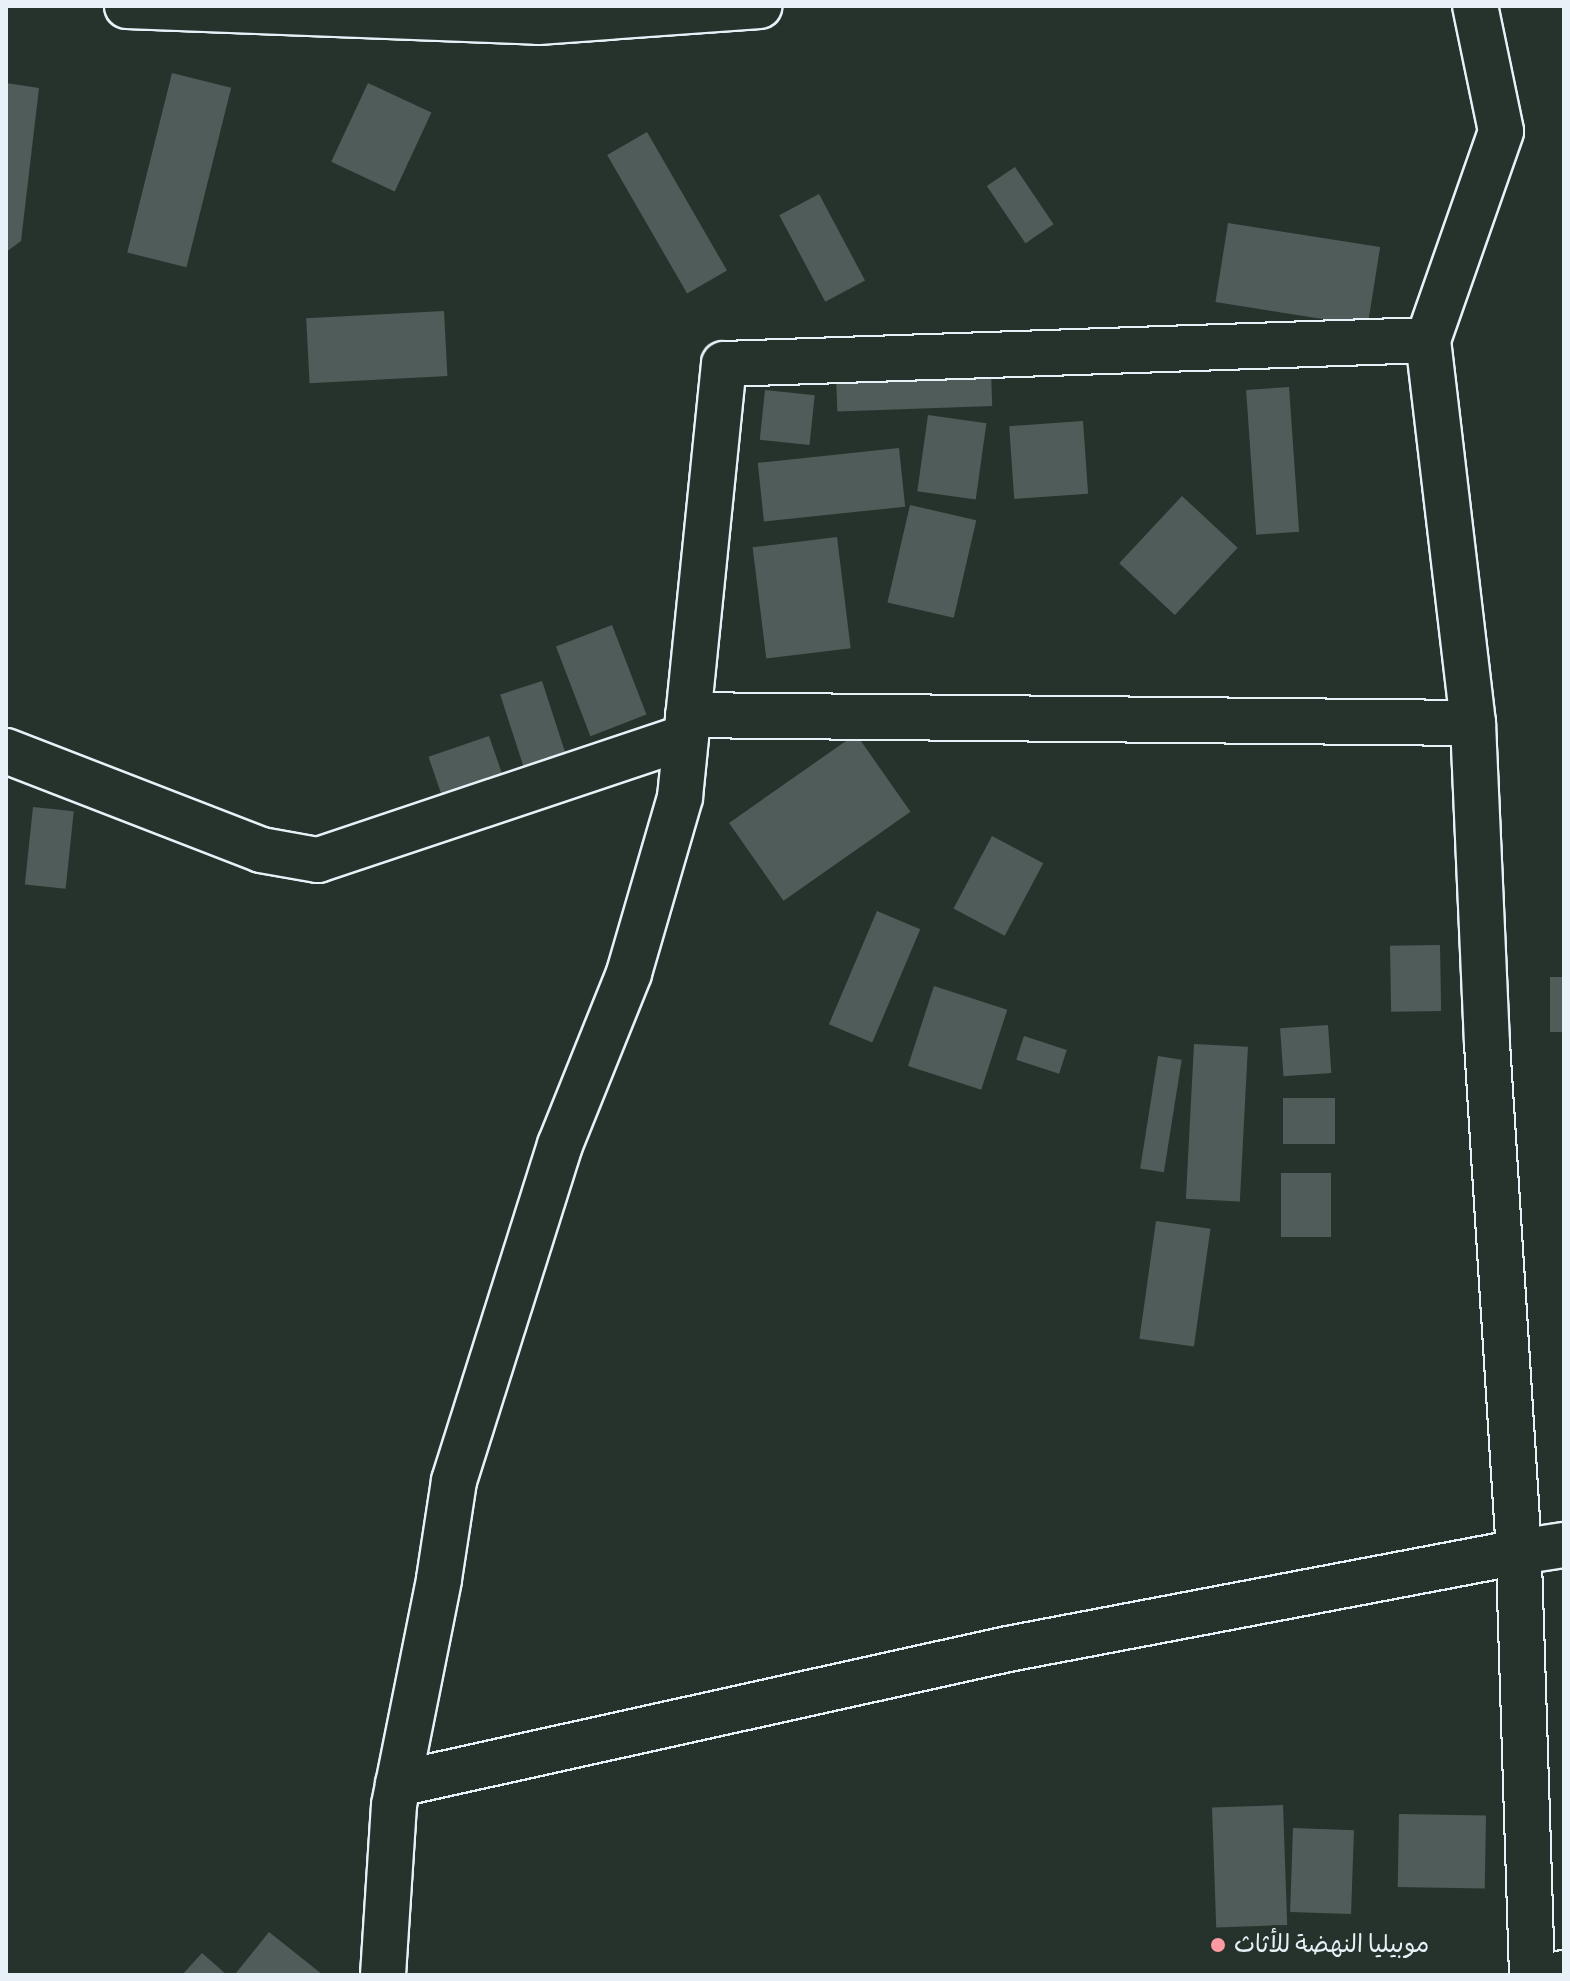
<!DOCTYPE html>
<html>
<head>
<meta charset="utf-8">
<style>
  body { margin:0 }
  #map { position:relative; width:1570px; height:1981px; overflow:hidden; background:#26332d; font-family:Pangolin,"Playpen Sans Arabic",sans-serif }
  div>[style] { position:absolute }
  .building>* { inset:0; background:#505c59; transform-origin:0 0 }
  .roads { filter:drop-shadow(2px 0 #e8f1f8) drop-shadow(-2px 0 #e8f1f8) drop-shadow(0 2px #e8f1f8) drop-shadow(0 -2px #e8f1f8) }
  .minor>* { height:44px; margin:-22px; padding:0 22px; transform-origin:22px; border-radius:22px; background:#26332d }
  .tertiary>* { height:44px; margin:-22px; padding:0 22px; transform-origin:22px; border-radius:22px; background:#26332d }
  .dots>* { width:22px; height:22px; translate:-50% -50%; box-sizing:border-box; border:4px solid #26332d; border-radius:50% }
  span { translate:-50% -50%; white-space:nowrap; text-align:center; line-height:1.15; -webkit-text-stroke:6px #26332d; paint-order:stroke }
  .poi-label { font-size:24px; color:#e8f1f8 }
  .left { translate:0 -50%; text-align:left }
  .frame { position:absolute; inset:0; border:8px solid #e8f1f8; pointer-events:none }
</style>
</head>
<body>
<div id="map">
  <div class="building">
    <div style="left:172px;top:73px;width:61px;height:185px;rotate:14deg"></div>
    <div style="clip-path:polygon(6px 83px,39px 88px,21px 241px,6px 252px)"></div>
    <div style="left:368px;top:83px;width:70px;height:87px;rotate:25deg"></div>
    <div style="left:647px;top:132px;width:160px;height:46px;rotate:60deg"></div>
    <div style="left:1015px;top:167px;width:69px;height:34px;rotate:56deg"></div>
    <div style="left:819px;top:194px;width:98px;height:45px;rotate:62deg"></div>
    <div style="left:1228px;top:223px;width:154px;height:80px;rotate:9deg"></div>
    <div style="left:444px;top:311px;width:65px;height:138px;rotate:87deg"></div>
    <div style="left:991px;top:371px;width:35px;height:155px;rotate:88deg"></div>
    <div style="left:1289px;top:387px;width:145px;height:43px;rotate:86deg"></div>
    <div style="left:765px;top:390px;width:50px;height:50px;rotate:6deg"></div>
    <div style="left:928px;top:415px;width:59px;height:77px;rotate:8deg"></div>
    <div style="left:1083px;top:421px;width:73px;height:74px;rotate:86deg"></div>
    <div style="left:899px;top:448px;width:59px;height:142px;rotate:84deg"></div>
    <div style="left:1182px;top:496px;width:76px;height:92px;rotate:43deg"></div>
    <div style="left:910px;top:505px;width:68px;height:100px;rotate:13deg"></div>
    <div style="left:837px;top:537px;width:112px;height:85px;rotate:83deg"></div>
    <div style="left:612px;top:625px;width:96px;height:60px;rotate:69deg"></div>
    <div style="left:542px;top:681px;width:79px;height:44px;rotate:72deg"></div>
    <div style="left:856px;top:734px;width:95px;height:155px;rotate:55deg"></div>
    <div style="left:489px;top:736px;width:46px;height:64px;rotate:71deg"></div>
    <div style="left:33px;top:807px;width:41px;height:78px;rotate:6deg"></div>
    <div style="left:992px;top:836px;width:58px;height:82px;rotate:28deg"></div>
    <div style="left:877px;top:911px;width:47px;height:123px;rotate:23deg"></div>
    <div style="left:1440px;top:945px;width:66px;height:50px;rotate:89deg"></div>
    <div style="left:1550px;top:977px;width:14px;height:55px"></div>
    <div style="left:934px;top:986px;width:77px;height:84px;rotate:18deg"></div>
    <div style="left:1328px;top:1025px;width:48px;height:48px;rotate:86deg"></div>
    <div style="left:1024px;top:1036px;width:45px;height:25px;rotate:18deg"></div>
    <div style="left:1194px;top:1044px;width:54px;height:155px;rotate:3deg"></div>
    <div style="left:1158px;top:1056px;width:24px;height:114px;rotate:9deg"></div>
    <div style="left:1283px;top:1098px;width:52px;height:46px"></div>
    <div style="left:1281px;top:1173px;width:50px;height:64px"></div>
    <div style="left:1156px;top:1221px;width:55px;height:119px;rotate:8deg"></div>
    <div style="left:1283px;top:1805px;width:120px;height:71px;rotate:88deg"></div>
    <div style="left:1399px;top:1814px;width:87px;height:73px;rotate:1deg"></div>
    <div style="left:1293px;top:1828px;width:61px;height:84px;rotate:2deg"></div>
    <div style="clip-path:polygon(269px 1932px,323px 1975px,236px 1973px)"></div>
    <div style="clip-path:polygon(202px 1953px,227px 1975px,182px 1975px)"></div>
  </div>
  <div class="roads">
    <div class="minor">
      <div style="left:1428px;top:340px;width:386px;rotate:83.3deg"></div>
      <div style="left:6px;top:751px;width:274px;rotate:21.2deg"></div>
      <div style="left:261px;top:850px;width:58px;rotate:10deg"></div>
      <div style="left:318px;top:860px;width:388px;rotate:-18.5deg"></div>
      <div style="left:398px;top:1784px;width:625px;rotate:-12.48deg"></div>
      <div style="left:1008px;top:1649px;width:520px;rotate:-10.75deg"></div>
      <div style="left:1519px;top:1552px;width:509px;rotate:-93.6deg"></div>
      <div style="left:1487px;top:1044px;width:321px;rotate:-92.5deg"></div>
      <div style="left:1473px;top:723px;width:785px;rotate:-179.42deg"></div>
      <div style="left:383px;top:1975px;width:170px;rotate:-86.3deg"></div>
      <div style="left:394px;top:1805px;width:230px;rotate:-78.7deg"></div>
      <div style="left:439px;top:1579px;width:99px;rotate:-81.3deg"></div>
      <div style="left:454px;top:1481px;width:352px;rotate:-72.5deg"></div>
      <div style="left:560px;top:1145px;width:185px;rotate:-68.1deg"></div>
      <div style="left:629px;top:973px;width:183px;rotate:-73.8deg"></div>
      <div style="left:680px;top:797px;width:435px;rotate:-84.2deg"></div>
      <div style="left:724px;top:364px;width:704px;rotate:-1.95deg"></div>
      <div style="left:1428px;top:340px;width:221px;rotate:-70.7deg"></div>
      <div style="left:1501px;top:131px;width:128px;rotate:-101.7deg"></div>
      <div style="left:1532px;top:1975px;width:423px;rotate:-91.8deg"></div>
      <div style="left:1519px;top:1552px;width:46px;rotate:-8.8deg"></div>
    </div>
    <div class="tertiary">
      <div style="left:127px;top:6px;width:411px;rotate:2.2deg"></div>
      <div style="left:538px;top:22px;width:222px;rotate:-4.1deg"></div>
      <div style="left:1553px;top:1975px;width:11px;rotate:-10deg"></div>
    </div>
  </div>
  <div class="dots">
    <div style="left:1218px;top:1945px;background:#ff9aa2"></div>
  </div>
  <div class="poi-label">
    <span class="left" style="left:1234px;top:1945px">موبيليا النهضة للأثاث</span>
  </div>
  <div class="frame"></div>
</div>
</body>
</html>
